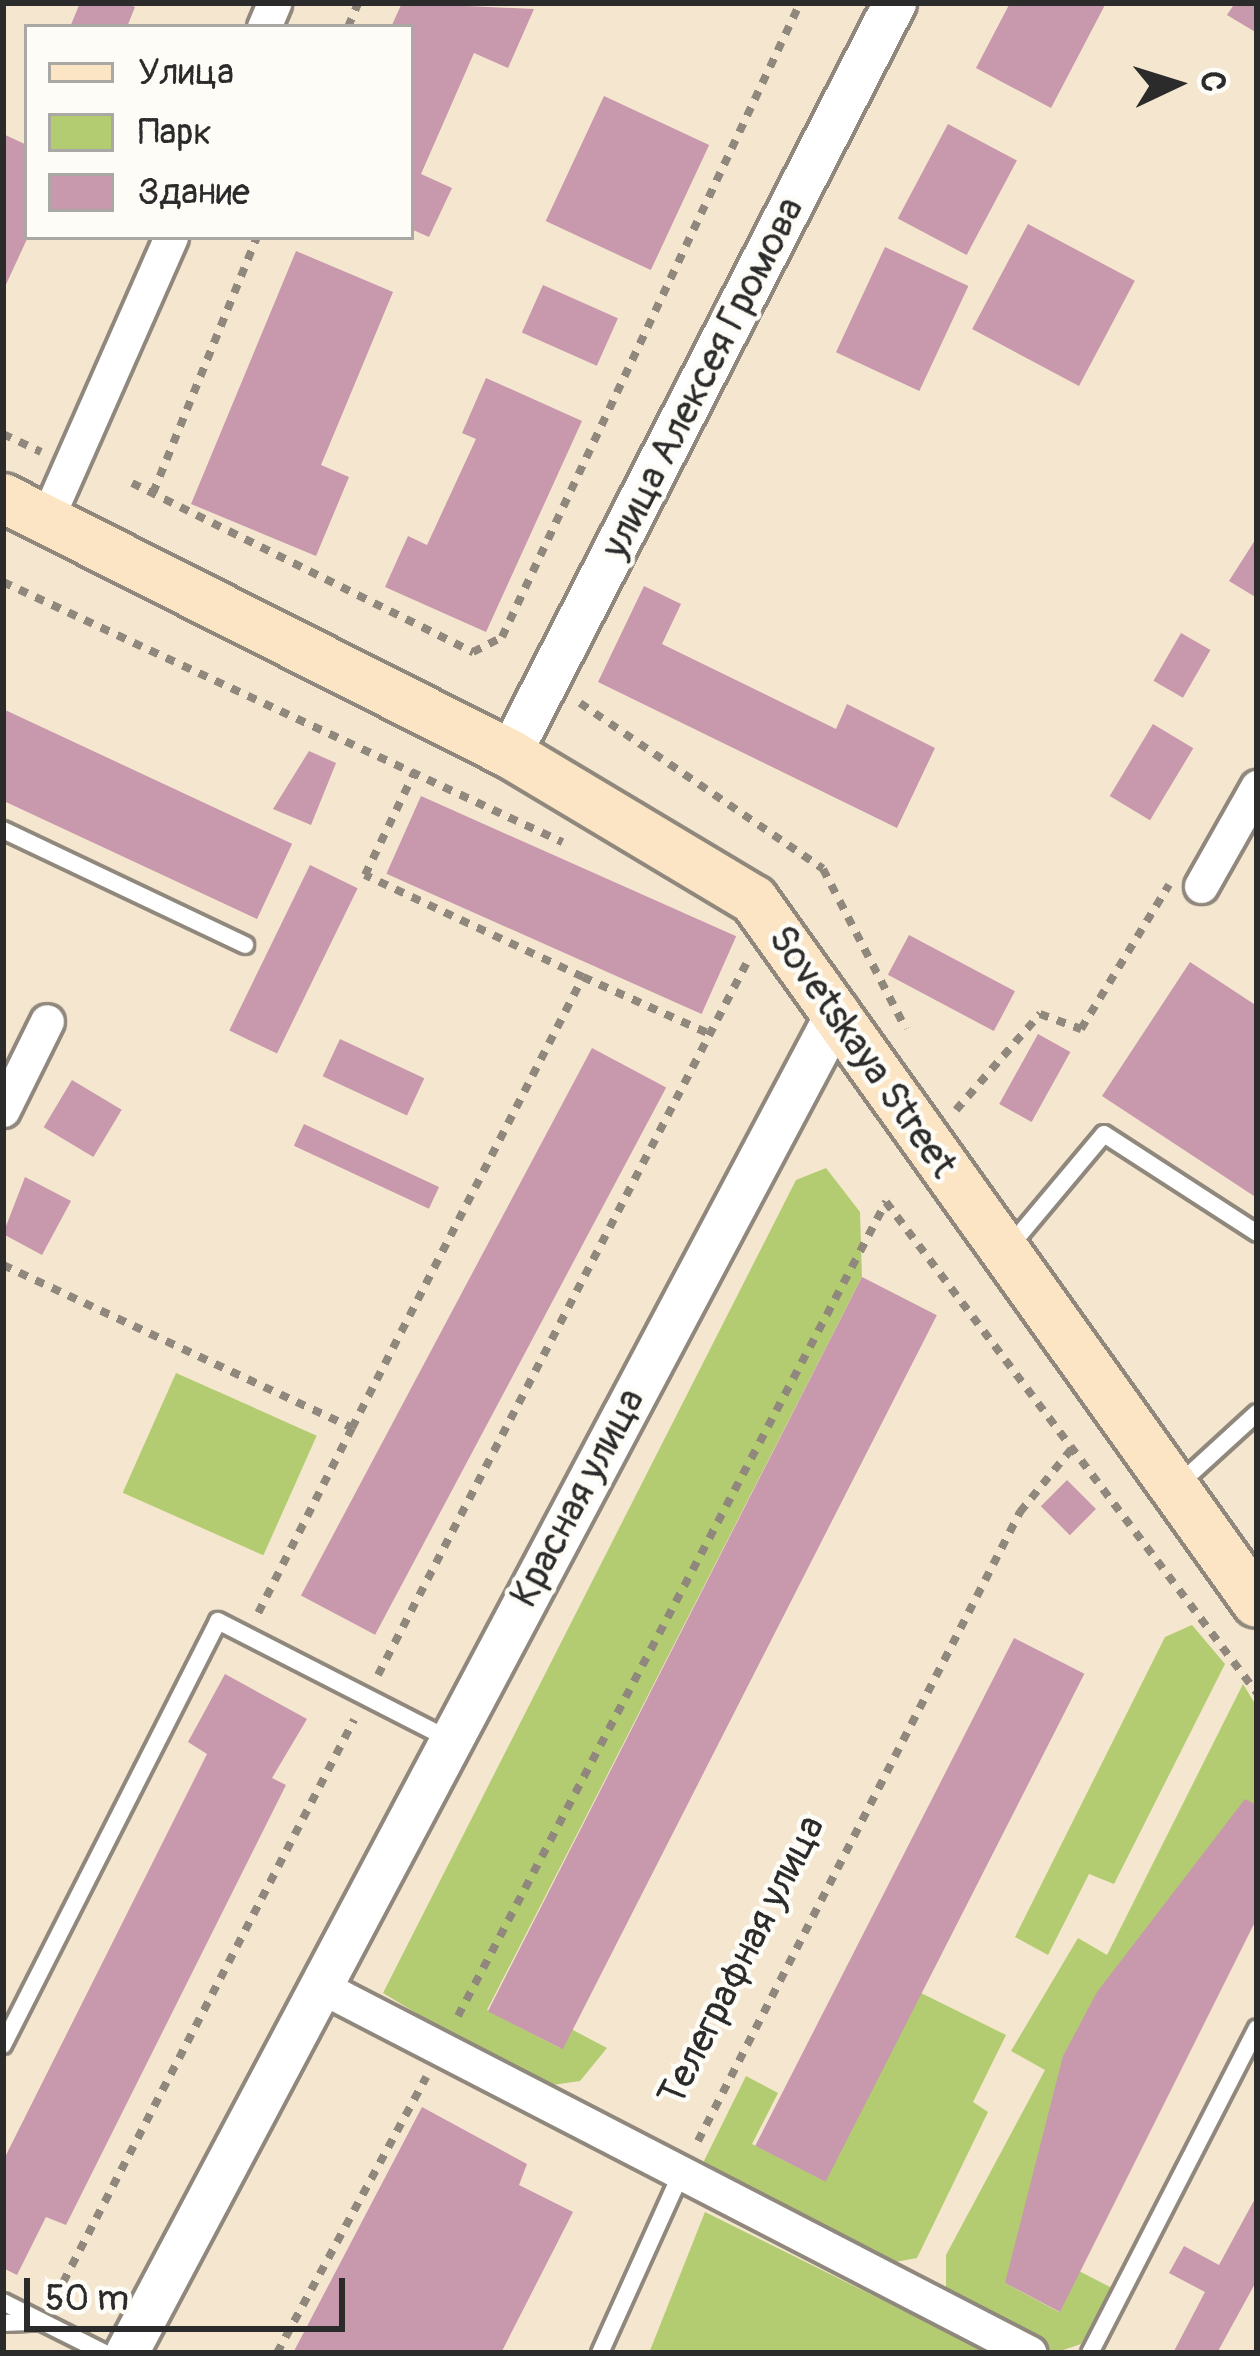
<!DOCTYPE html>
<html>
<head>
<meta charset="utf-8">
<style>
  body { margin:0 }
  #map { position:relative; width:1260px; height:2356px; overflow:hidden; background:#f5e6cf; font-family:Pangolin,sans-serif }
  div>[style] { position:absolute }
  .green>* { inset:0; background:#b3cc71; transform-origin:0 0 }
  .building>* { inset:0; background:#c898ad; transform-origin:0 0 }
  .path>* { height:8px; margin-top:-4px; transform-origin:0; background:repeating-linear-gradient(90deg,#90887d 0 9px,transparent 0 18px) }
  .roads { filter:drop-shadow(3px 0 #90887d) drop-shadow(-3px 0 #90887d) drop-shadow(0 3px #90887d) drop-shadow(0 -3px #90887d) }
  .service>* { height:16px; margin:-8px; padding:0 8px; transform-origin:8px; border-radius:8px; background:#fff }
  .minor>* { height:33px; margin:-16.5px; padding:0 16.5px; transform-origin:16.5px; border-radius:16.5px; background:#fff }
  .tertiary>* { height:42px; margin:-21px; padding:0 21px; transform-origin:21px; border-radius:21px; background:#fff }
  .secondary>* { height:48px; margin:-24px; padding:0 24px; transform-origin:24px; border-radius:24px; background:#fce5c4 }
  span { translate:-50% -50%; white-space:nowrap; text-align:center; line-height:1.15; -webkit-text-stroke:9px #fdfcf7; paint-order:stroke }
  .street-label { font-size:39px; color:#2b2b2b }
  .frame { position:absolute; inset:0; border:6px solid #2b2b2b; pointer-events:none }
  .legend { position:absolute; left:24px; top:24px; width:390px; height:216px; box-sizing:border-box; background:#fdfcf7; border:3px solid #a9a8a5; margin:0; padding:15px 21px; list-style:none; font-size:36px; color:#2b2b2b }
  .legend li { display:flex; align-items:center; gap:24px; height:60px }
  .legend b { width:60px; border:3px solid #a9a8a5 }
  .north { position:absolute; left:1116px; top:24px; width:120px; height:120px; -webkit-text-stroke:9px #fdfcf7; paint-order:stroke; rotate:86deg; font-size:33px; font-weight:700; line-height:48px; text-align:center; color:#2b2b2b }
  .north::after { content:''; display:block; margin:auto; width:42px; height:54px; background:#2b2b2b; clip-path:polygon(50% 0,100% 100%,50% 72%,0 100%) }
  .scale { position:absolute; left:24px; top:2278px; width:321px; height:54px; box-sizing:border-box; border:6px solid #2b2b2b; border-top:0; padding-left:15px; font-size:36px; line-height:42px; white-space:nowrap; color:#2b2b2b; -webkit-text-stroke:9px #fdfcf7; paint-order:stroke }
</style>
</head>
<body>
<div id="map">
  <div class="green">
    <div style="clip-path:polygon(826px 1168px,860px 1212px,862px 1277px,487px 2010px,560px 2048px,571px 2029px,607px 2048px,580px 2081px,538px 2087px,383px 1993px,796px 1180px)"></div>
    <div style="left:176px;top:1373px;width:154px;height:131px;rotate:24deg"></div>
    <div style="clip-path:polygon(1192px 1625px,1225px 1664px,1114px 1884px,1089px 1874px,1048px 1955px,1015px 1937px,1165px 1637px)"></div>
    <div style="clip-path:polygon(1243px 1684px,1257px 1707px,1257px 1805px,1245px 1800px,1005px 2283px,1059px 2312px,1079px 2271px,1112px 2288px,1081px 2344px,1054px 2353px,946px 2301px,946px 2255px,1045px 2070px,1011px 2051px,1078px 1938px,1107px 1955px)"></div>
    <div style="clip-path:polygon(919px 1992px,1006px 2035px,973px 2102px,988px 2112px,917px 2258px,884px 2264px,701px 2167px,746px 2076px,778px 2093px,752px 2144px,821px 2179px)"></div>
    <div style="clip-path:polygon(705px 2212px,989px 2353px,649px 2353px)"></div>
  </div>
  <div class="building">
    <div style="clip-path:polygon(80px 3px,125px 3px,135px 7px,127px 27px,70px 27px)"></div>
    <div style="clip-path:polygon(402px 3px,534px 9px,508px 68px,474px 53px,421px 174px,452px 188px,429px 237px,411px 229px,411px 27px,391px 27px)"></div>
    <div style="clip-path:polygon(1010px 3px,1106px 3px,1051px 108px,976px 68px)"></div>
    <div style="clip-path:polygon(1235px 3px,1257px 3px,1257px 33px,1227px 15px)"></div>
    <div style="left:604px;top:96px;width:116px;height:138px;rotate:25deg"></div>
    <div style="left:948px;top:124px;width:78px;height:107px;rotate:28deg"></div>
    <div style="clip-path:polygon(3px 134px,27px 145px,27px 239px,3px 291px)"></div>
    <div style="left:1028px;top:224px;width:121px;height:119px;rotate:28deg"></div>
    <div style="left:885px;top:247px;width:92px;height:116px;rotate:25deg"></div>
    <div style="clip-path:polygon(296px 251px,393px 292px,321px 465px,349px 477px,316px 556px,191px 504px)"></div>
    <div style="left:543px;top:285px;width:82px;height:52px;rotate:24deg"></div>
    <div style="clip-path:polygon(486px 378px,582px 421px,486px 632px,385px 587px,408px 536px,427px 545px,476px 439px,462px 433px)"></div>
    <div style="clip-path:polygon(1257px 537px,1257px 598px,1229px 581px)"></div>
    <div style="clip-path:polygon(644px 586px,681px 604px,662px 644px,836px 729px,847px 704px,935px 748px,897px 828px,598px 682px)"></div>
    <div style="left:1181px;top:633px;width:34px;height:55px;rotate:30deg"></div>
    <div style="left:3px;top:709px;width:319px;height:83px;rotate:25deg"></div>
    <div style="left:1153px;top:724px;width:47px;height:84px;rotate:31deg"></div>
    <div style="clip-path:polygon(309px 751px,336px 763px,311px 825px,273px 809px)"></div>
    <div style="left:421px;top:796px;width:345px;height:85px;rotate:24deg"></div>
    <div style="left:310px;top:865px;width:53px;height:184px;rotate:26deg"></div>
    <div style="left:909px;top:935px;width:120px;height:45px;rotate:28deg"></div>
    <div style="clip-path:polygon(1190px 962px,1257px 1006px,1257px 1198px,1102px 1096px)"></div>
    <div style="left:1038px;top:1034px;width:37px;height:80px;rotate:29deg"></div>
    <div style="left:340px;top:1039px;width:93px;height:41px;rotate:25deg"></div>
    <div style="left:592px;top:1048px;width:84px;height:620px;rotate:28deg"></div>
    <div style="left:72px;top:1080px;width:58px;height:55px;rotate:31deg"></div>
    <div style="left:304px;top:1124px;width:149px;height:24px;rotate:25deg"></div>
    <div style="clip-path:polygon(25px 1177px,71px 1201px,42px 1255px,3px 1234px)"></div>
    <div style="left:862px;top:1277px;width:84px;height:824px;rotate:27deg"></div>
    <div style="left:1067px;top:1480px;width:41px;height:37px;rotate:45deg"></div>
    <div style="left:1014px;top:1638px;width:79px;height:570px;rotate:27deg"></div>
    <div style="clip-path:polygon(225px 1674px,307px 1719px,272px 1778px,286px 1785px,66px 2225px,46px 2217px,17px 2275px,3px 2268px,3px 2161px,207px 1754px,188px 1742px)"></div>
    <div style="clip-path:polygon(1245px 1799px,1257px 1805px,1257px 1918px,1060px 2312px,1005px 2283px,1063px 2056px,1097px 1992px)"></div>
    <div style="clip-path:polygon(422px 2107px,527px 2164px,519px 2185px,573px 2212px,501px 2353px,293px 2353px)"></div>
    <div style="clip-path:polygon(1257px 2195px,1257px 2280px,1217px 2353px,1173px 2353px,1205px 2292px,1169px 2273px,1184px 2246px,1219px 2265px)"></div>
  </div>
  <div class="path">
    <div style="left:348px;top:27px;width:26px;rotate:-67deg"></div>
    <div style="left:3px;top:434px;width:42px;rotate:25.3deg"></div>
    <div style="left:132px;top:483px;width:381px;rotate:26.4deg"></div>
    <div style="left:473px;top:652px;width:33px;rotate:-27deg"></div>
    <div style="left:502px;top:637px;width:701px;rotate:-64.82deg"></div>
    <div style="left:153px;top:493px;width:276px;rotate:-67.9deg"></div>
    <div style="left:3px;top:582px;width:617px;rotate:24.94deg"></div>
    <div style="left:580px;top:703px;width:294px;rotate:34.3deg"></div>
    <div style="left:823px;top:869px;width:180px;rotate:62.6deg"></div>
    <div style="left:583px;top:977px;width:139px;rotate:24.2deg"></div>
    <div style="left:956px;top:1110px;width:128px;rotate:-48.8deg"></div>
    <div style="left:1040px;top:1014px;width:44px;rotate:20.1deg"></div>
    <div style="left:1081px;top:1029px;width:169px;rotate:-58.6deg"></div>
    <div style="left:3px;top:1265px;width:385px;rotate:25deg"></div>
    <div style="left:352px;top:1428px;width:208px;rotate:116.9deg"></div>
    <div style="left:352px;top:1428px;width:507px;rotate:-62.88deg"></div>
    <div style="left:583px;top:977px;width:241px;rotate:-154.9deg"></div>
    <div style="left:365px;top:875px;width:115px;rotate:-64.3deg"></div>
    <div style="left:378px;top:1675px;width:801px;rotate:-62.63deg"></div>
    <div style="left:458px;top:2016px;width:920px;rotate:-62.26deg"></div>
    <div style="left:886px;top:1202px;width:615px;rotate:52.93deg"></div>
    <div style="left:698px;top:2141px;width:707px;rotate:-62.89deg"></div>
    <div style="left:1020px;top:1512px;width:84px;rotate:-50.8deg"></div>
    <div style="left:55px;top:2298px;width:651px;rotate:-62.65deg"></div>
    <div style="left:277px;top:2353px;width:314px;rotate:-61.6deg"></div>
  </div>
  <div class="roads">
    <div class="service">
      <div style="left:3px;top:830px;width:268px;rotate:25.4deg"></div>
      <div style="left:1010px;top:1246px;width:146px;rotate:-50deg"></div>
      <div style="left:1104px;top:1134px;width:182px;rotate:32.9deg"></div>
      <div style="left:1177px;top:1486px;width:108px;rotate:-42.4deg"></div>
      <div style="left:3px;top:2045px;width:475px;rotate:-63.1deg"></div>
      <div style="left:218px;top:1621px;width:259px;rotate:27.1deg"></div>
      <div style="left:3px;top:2302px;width:114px;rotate:26.6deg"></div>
      <div style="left:3px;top:2323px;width:33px;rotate:-2deg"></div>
      <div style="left:600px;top:2353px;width:196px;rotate:-65.7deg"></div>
      <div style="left:1090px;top:2353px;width:365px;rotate:-62.8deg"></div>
    </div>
    <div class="minor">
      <div style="left:264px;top:27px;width:26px;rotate:-67deg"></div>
      <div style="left:47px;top:518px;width:307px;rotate:-66.2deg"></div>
      <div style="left:1201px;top:886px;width:114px;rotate:-60.5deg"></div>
      <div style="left:3px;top:1110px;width:99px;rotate:-63.7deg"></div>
      <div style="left:318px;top:1985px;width:801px;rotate:27.33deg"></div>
    </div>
    <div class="tertiary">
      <div style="left:510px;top:754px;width:844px;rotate:-62.86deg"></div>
      <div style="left:127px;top:2353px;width:1518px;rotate:-62.07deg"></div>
    </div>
    <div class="secondary">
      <div style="left:3px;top:498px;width:568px;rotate:26.79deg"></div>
      <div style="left:510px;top:754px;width:284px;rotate:30.9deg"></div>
      <div style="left:754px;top:900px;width:864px;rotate:54.42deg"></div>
    </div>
  </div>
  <div class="street-label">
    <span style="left:703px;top:378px;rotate:-63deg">улица Алексея Громова</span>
    <span style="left:862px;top:1052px;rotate:55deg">Sovetskaya Street</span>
    <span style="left:578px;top:1498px;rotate:-62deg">Красная улица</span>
    <span style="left:742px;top:1961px;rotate:-63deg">Телеграфная улица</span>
  </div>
  <div class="frame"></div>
  <ul class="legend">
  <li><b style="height:15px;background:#fce5c4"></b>Улица</li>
  <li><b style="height:33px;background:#b3cc71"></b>Парк</li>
  <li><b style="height:33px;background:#c898ad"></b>Здание</li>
  </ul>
  <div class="north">С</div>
  <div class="scale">50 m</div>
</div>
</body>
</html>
